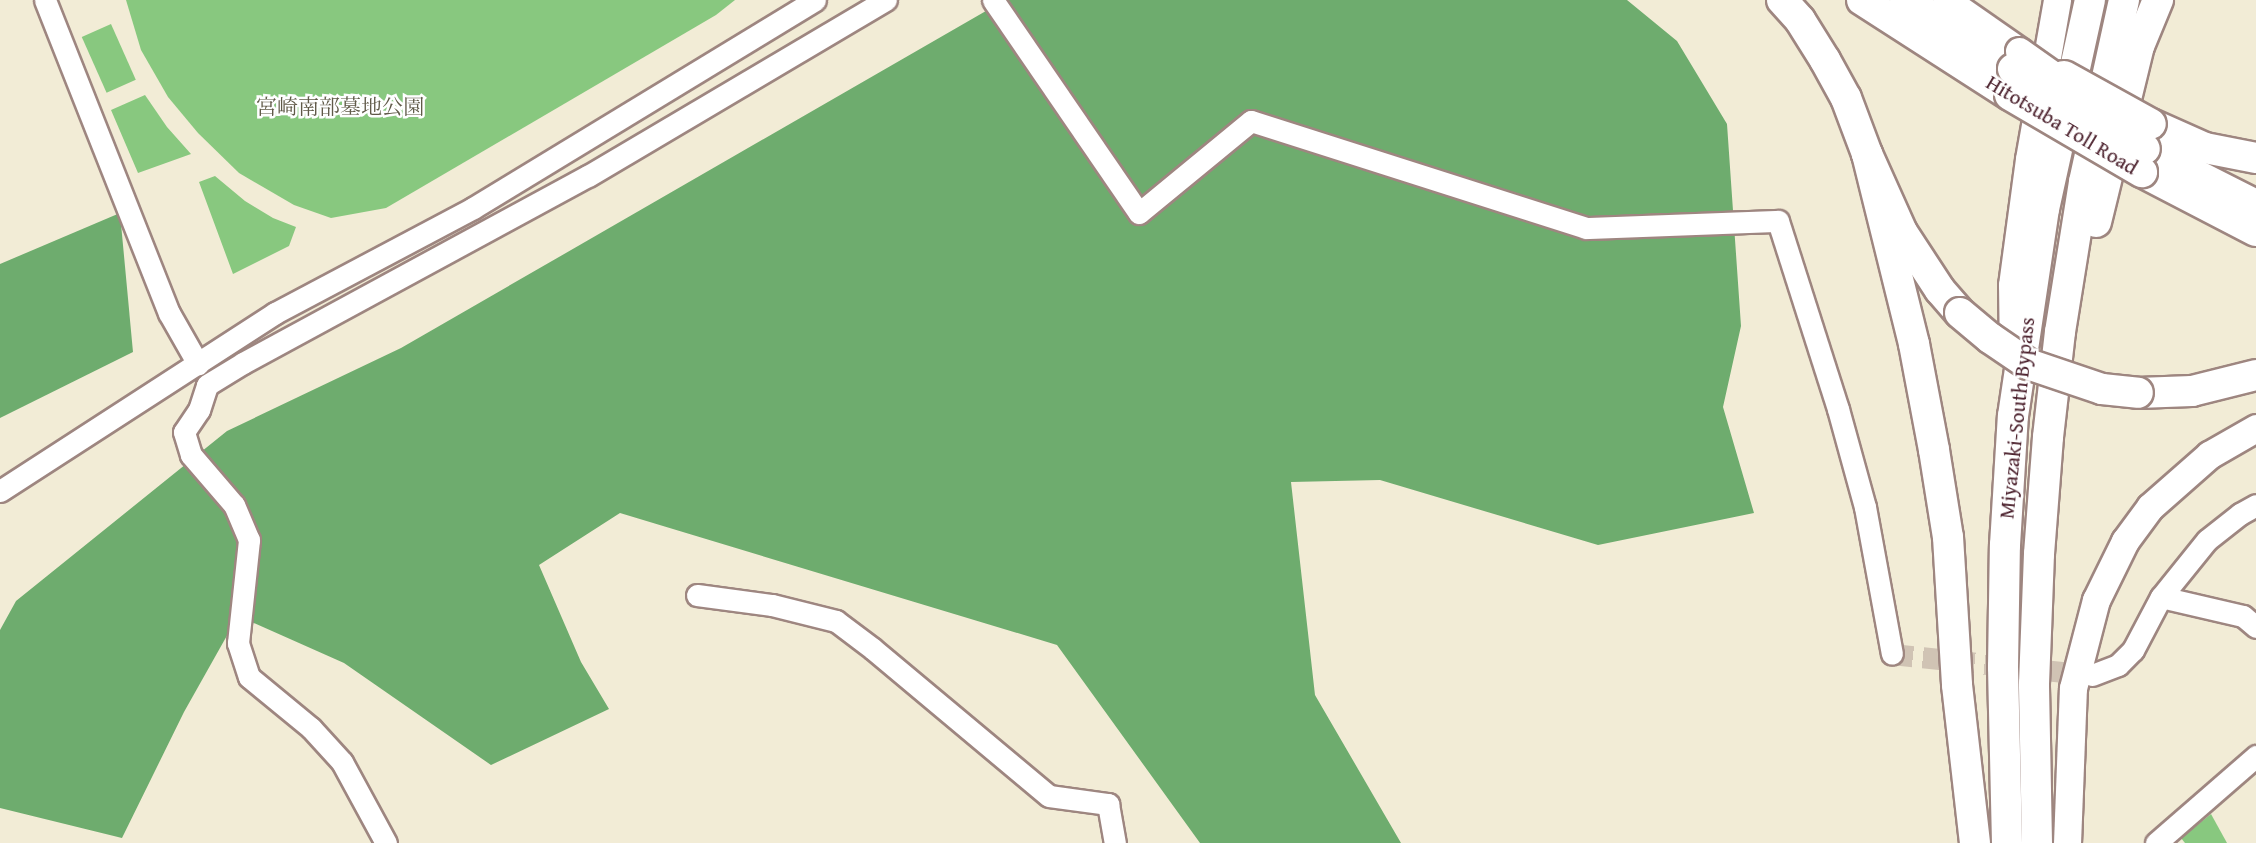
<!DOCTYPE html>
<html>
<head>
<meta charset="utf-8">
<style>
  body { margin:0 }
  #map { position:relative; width:2256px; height:843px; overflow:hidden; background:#f2ecd6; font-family:"Gentium Book Plus","Noto Serif JP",serif }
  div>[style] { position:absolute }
  .green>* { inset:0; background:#88c87f; transform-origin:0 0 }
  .forest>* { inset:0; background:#6eac6e }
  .minor-tunnel>* { height:21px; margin-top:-10.5px; transform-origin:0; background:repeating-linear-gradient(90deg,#d0c3b4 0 21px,transparent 0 31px) }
  .roads { filter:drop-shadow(2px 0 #9e8680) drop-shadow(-2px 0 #9e8680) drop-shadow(0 2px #9e8680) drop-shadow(0 -2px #9e8680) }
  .minor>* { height:21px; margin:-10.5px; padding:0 10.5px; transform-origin:10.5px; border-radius:10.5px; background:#fff }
  .major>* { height:27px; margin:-13.5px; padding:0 13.5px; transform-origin:13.5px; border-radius:13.5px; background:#fff }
  .highway>* { height:30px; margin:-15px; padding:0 15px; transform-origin:15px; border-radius:15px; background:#fff }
  .bridges { filter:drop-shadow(2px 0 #9e8680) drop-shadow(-2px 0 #9e8680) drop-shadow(0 2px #9e8680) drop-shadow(0 -2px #9e8680) }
  .major-bridge>* { height:27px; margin:-13.5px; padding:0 13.5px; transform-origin:13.5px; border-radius:13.5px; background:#fff }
  .highway-bridge>* { height:30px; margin:-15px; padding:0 15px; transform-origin:15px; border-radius:15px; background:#fff }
  span { translate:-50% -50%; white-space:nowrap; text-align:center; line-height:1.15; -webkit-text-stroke:5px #fff; paint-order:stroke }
  .park-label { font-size:21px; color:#605a48 }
  .street-label { font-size:21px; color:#4a1f2b }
</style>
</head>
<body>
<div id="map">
  <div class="green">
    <div style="clip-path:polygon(126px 0,735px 0,716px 15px,386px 208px,331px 218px,294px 205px,239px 173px,198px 133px,168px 97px,141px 50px)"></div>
    <div style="left:111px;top:24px;width:61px;height:32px;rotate:66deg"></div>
    <div style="clip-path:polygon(145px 95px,167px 127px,191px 154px,138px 173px,111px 110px)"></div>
    <div style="clip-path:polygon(215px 176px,245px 201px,273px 218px,296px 227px,289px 246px,233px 274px,199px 182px)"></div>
    <div style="clip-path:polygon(2211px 814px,2227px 843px,2185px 843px,2181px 838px)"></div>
  </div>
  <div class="forest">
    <div style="clip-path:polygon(1005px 0,1627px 0,1677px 41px,1727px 124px,1741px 326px,1723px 407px,1754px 513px,1598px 545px,1380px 480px,1291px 482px,1315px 695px,1401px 843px,1200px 843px,1057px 645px,620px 513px,539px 565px,581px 662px,609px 709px,491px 765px,344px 663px,238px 616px,184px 712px,122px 838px,0 808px,0 630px,16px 601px,227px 431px,401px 348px)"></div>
    <div style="clip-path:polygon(120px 213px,133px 352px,0 418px,0 264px)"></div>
  </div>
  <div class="minor-tunnel">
    <div style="left:1892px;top:654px;width:200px;rotate:6deg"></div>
  </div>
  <div class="roads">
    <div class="minor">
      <div style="left:45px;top:0;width:337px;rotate:68.4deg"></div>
      <div style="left:169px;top:313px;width:59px;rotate:60.4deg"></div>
      <div style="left:993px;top:0;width:258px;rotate:55.6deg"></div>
      <div style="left:1139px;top:213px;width:145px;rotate:-39.4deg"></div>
      <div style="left:1251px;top:121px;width:352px;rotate:17.7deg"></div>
      <div style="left:1586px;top:228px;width:192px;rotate:-2.1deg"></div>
      <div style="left:1778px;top:221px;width:197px;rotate:72.3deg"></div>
      <div style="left:1838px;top:409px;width:102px;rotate:74.6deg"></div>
      <div style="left:1865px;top:507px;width:149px;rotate:79.6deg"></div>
      <div style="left:0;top:491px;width:328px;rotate:-32.9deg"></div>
      <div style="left:275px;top:313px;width:224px;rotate:-27.9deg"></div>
      <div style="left:473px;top:208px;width:400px;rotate:-31.3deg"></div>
      <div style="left:697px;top:595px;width:76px;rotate:7.6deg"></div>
      <div style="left:772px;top:605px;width:66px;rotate:14deg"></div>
      <div style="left:836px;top:621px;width:46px;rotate:37.1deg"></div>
      <div style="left:873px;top:649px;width:229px;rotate:39.9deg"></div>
      <div style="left:1049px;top:796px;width:60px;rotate:7.7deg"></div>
      <div style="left:1108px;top:804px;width:40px;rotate:80deg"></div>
      <div style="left:2161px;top:597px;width:84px;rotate:13deg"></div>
      <div style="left:2243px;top:616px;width:17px;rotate:40deg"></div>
      <div style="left:2092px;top:675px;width:28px;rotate:-21deg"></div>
      <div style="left:2118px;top:665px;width:21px;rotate:-45deg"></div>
      <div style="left:2133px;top:650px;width:60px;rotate:-62.2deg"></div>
      <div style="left:2161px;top:597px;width:73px;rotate:-51.1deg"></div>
      <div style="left:2207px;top:540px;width:42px;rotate:-38.2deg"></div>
      <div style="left:2240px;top:514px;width:18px;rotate:-29deg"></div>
      <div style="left:386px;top:843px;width:92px;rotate:-118.5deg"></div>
      <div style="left:342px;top:762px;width:46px;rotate:-132.4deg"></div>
      <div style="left:311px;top:728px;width:80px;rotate:-140.6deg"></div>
      <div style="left:249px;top:677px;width:36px;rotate:-108deg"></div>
      <div style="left:238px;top:643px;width:104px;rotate:-83.9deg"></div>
      <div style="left:249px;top:540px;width:38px;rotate:-113deg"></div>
      <div style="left:234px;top:505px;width:66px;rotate:-130.7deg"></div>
      <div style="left:191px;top:455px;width:24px;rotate:-107deg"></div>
      <div style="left:184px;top:432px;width:27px;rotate:-56deg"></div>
      <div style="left:199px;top:410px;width:26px;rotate:-72deg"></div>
      <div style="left:207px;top:385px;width:42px;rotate:-31.4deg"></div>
      <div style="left:243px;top:363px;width:392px;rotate:-28.5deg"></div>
      <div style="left:588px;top:176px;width:346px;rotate:-30.6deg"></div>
      <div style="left:2156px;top:843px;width:133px;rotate:-41deg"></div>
    </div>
    <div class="major">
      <div style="left:1946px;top:0;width:89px;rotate:34.9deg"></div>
      <div style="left:2013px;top:355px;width:70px;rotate:-90.8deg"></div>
      <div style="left:2012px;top:285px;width:127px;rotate:-82.3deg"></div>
      <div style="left:2029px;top:159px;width:161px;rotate:-80deg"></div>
      <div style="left:2067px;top:843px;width:155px;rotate:-87.8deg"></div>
      <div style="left:2073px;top:688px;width:91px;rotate:-75.4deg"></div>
      <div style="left:2096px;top:600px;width:66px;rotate:-63.8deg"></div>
      <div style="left:2125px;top:541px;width:42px;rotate:-53.7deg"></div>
      <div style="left:2150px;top:507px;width:79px;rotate:-41.4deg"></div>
      <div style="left:2209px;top:455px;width:54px;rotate:-29.9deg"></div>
    </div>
    <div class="highway">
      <div style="left:1782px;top:0;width:27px;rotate:48deg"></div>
      <div style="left:1800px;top:20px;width:47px;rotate:58deg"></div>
      <div style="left:1825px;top:60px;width:43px;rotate:61.1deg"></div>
      <div style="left:1846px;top:98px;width:60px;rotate:69.4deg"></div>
      <div style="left:1867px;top:154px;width:85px;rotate:65.8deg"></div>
      <div style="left:1902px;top:232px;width:69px;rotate:56.8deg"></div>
      <div style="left:1940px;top:290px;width:30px;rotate:49deg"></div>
      <div style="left:1862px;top:0;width:176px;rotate:32.7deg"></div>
      <div style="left:1905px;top:0;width:128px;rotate:32.6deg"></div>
      <div style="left:2151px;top:124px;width:59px;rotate:24deg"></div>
      <div style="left:2205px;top:148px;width:52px;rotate:11.1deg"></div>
      <div style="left:2145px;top:149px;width:124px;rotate:26.8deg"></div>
      <div style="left:1867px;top:154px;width:196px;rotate:76.1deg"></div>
      <div style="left:1914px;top:344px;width:108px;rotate:79.3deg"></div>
      <div style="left:1934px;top:450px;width:88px;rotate:80.9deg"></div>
      <div style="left:1948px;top:537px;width:148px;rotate:86.5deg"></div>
      <div style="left:1957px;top:685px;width:159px;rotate:83.5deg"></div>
      <div style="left:2142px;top:172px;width:128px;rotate:27.4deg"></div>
      <div style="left:2096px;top:222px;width:181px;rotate:-76.3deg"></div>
      <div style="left:2139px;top:46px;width:50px;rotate:-67.6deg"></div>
      <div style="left:2138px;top:393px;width:54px;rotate:-2.1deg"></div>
      <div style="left:2192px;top:391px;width:66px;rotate:-14deg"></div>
      <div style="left:2007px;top:843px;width:176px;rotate:-91.3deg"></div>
      <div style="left:2003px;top:667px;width:122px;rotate:-89.1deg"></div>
      <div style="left:2005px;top:545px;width:129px;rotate:-86.5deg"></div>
      <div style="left:2013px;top:416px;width:209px;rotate:-81.5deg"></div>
      <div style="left:2044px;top:209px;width:214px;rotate:-77.6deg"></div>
      <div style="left:2037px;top:843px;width:159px;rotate:-91.1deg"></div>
      <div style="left:2034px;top:684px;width:130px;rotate:-87.8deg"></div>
      <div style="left:2039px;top:554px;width:117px;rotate:-85.6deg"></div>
      <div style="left:2048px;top:437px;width:106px;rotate:-83.5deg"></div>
      <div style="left:2060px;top:332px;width:152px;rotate:-80.9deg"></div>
      <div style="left:2084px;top:182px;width:186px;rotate:-77.6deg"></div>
    </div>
  </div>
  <div class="bridges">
    <div class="major-bridge">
      <div style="left:2019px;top:51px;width:75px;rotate:35.2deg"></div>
    </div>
    <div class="highway-bridge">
      <div style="left:2013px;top:69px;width:154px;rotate:31.2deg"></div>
      <div style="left:2064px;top:76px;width:99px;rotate:28.9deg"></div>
      <div style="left:2010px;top:95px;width:153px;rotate:30.3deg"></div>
      <div style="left:1960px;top:313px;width:39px;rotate:40deg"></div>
      <div style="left:1990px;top:338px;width:46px;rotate:34.4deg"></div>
      <div style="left:2028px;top:364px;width:78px;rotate:18.7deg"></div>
      <div style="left:2102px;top:389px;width:36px;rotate:6deg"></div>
    </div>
  </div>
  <div class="park-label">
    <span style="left:340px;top:107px">宮崎南部墓地公園</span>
  </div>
  <div class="street-label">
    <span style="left:2062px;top:125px;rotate:31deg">Hitotsuba Toll Road</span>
    <span style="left:2017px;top:418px;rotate:-84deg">Miyazaki-South Bypass</span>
  </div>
</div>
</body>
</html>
